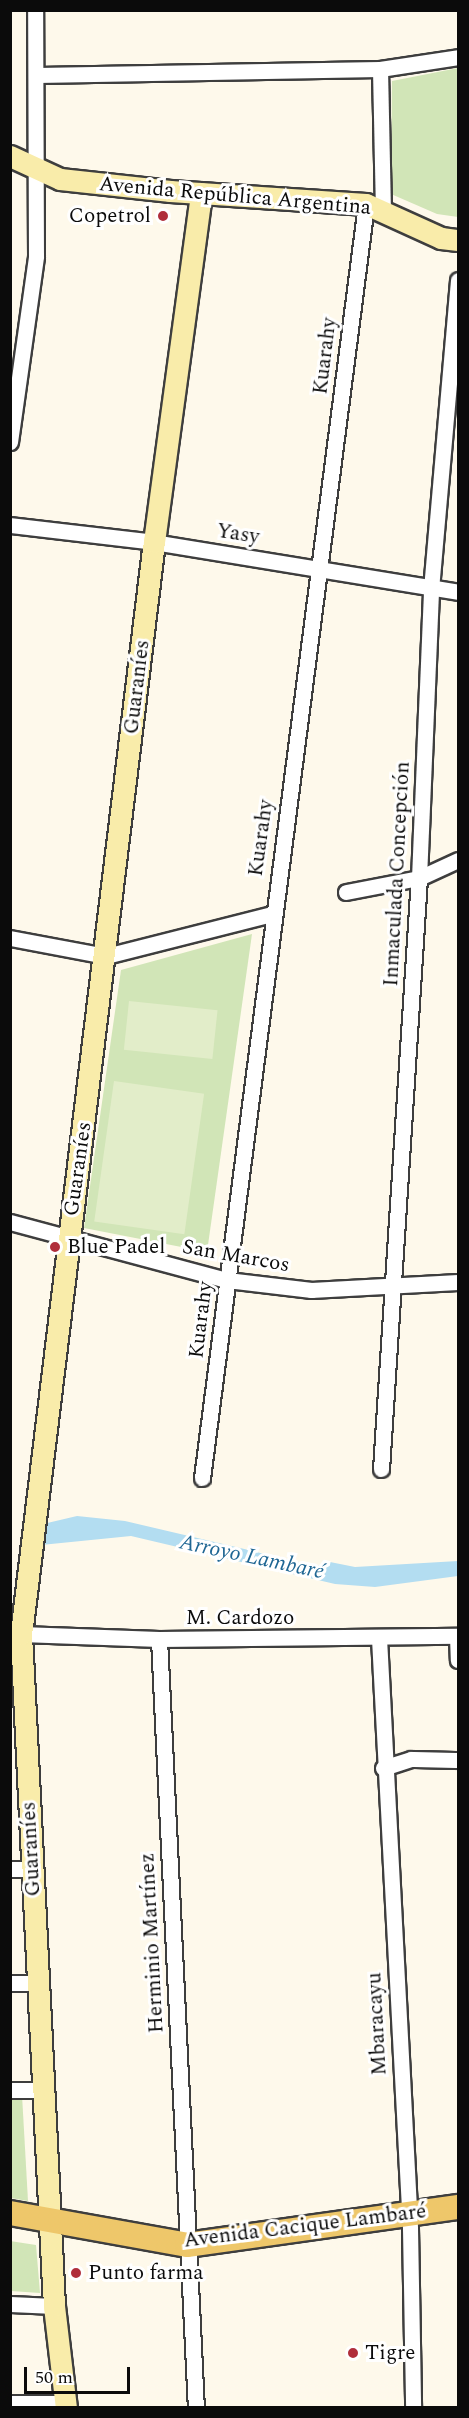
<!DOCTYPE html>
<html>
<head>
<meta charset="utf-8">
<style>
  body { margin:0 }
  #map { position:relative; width:469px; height:2418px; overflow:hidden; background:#fef9eb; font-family:Spectral,serif }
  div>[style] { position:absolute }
  .green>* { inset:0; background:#d1e5b7 }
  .pitch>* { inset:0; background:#e2edc9; transform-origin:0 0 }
  .water>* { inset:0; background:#b3ddf1 }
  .roads { filter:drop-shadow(2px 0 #3e3e3e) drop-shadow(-2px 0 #3e3e3e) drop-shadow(0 2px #3e3e3e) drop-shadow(0 -2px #3e3e3e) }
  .street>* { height:15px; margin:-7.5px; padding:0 7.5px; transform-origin:7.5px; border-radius:7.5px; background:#fff }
  .secondary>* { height:21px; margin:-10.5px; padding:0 10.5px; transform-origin:10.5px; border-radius:10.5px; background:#f9ecaa }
  .primary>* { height:24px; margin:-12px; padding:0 12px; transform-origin:12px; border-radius:12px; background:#eec76a }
  .dots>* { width:16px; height:16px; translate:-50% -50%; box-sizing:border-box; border:3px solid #fff; border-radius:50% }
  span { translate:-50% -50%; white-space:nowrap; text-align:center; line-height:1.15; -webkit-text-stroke:6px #fff; paint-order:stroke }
  .street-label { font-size:21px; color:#0b0b0b }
  .poi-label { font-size:21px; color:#0b0b0b }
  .right { translate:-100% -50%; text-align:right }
  .left { translate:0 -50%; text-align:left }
  .water-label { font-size:22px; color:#1f6693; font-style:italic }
  .frame { position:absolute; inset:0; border:12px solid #0b0b0b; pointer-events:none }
  .scale { position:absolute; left:24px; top:2367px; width:106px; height:27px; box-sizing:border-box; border:3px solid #0b0b0b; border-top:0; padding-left:8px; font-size:18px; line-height:21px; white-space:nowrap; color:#0b0b0b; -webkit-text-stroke:4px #fff; paint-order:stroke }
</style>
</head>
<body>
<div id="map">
  <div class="green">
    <div style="clip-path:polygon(458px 68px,458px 217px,437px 214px,391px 194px,392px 81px)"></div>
    <div style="clip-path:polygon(252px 934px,207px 1252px,84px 1228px,121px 970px)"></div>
    <div style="clip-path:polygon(22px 2095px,28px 2201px,11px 2198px,10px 2096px)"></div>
    <div style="clip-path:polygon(10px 2241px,36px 2245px,40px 2293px,11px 2291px)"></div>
  </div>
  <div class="pitch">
    <div style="left:129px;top:1001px;width:89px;height:49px;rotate:6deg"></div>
    <div style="left:114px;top:1081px;width:91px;height:142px;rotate:8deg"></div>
  </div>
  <div class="water">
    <div style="clip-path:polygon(77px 1516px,125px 1521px,316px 1566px,330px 1562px,355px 1567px,458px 1561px,458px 1576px,375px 1587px,335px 1584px,131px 1536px,41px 1545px,43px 1524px)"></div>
  </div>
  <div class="roads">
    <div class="street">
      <div style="left:380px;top:69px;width:141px;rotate:88.8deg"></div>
      <div style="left:37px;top:75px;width:343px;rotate:-1deg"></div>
      <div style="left:380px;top:69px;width:79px;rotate:-8.7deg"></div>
      <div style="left:10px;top:442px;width:188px;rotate:-82deg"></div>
      <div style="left:36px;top:256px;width:246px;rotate:-90.2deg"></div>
      <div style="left:10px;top:525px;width:145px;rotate:6.7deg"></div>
      <div style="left:154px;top:542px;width:308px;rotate:9.3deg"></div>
      <div style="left:346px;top:892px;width:74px;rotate:-10.9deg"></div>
      <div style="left:419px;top:878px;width:43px;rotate:-24.8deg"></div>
      <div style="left:10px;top:938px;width:98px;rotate:10.6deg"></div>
      <div style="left:106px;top:956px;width:171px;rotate:-14.2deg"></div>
      <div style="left:10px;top:1222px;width:225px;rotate:15deg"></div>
      <div style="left:227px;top:1280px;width:85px;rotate:6.8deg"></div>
      <div style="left:311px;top:1290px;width:147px;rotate:-3.1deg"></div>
      <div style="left:381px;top:1469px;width:592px;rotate:-86.32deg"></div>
      <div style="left:419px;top:878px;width:289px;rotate:-87.6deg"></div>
      <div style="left:431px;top:589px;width:310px;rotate:-85deg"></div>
      <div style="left:202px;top:1478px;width:1285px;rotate:-82.66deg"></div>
      <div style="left:21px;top:1634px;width:138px;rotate:2.1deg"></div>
      <div style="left:159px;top:1639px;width:299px;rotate:-0.6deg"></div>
      <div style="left:457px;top:1636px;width:24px;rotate:88deg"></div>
      <div style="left:379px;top:1638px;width:591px;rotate:86.99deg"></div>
      <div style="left:410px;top:2228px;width:180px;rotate:89deg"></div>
      <div style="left:159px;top:1639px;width:770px;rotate:87.25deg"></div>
      <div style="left:383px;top:1768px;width:29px;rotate:-18deg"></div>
      <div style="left:411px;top:1759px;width:47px;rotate:1.2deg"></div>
      <div style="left:10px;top:1869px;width:23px"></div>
      <div style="left:10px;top:1983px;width:27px"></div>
      <div style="left:10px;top:2090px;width:34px"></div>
      <div style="left:10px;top:2304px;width:44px;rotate:2.6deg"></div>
      <div style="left:10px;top:2403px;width:55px"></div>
    </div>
    <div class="secondary">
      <div style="left:10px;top:156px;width:55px;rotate:24.7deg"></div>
      <div style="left:60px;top:179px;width:111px;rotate:6.2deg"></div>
      <div style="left:170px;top:191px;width:196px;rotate:3.8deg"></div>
      <div style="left:366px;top:204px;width:82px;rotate:24.4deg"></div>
      <div style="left:441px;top:238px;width:17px;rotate:7deg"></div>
      <div style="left:66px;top:2408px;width:103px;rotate:-96.7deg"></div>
      <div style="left:54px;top:2306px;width:673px;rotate:-92.81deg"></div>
      <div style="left:21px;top:1634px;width:1100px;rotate:-83.06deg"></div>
      <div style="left:154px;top:542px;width:352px;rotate:-82.3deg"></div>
    </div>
    <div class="primary">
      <div style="left:10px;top:2213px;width:180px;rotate:10.2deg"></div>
      <div style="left:187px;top:2245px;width:274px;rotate:-8deg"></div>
    </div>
  </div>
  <div class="dots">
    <div style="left:163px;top:216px;background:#b02e3b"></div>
    <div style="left:55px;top:1247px;background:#b02e3b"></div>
    <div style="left:76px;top:2273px;background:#b02e3b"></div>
    <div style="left:353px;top:2353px;background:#b02e3b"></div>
  </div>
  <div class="street-label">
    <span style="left:235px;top:196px;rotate:5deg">Avenida República Argentina</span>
    <span style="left:325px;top:356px;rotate:-83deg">Kuarahy</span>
    <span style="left:238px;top:534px;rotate:9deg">Yasy</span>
    <span style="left:137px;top:687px;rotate:-83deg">Guaraníes</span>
    <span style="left:261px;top:838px;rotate:-82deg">Kuarahy</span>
    <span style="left:397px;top:874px;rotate:-87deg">Inmaculada Concepción</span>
    <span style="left:78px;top:1169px;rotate:-82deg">Guaraníes</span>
    <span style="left:236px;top:1256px;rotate:10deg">San Marcos</span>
    <span style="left:201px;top:1320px;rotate:-83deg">Kuarahy</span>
    <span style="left:240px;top:1618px">M. Cardozo</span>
    <span style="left:31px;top:1849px;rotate:-93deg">Guaraníes</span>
    <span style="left:152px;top:1943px;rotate:-93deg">Herminio Martínez</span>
    <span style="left:377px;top:2024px;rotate:-93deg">Mbaracayu</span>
    <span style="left:305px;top:2226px;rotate:-7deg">Avenida Cacique Lambaré</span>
  </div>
  <div class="poi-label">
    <span class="right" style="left:151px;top:216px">Copetrol</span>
    <span class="left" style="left:67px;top:1247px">Blue Padel</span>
    <span class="left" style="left:88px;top:2273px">Punto farma</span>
    <span class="left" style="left:365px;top:2353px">Tigre</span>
  </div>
  <div class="water-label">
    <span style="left:252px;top:1557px;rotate:12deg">Arroyo Lambaré</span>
  </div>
  <div class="frame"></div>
  <div class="scale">50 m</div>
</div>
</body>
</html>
